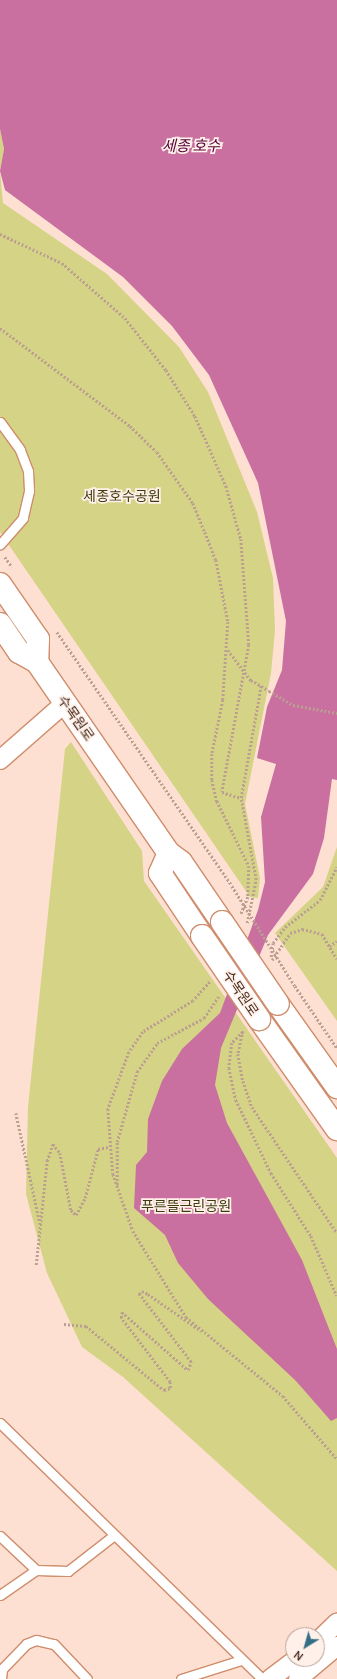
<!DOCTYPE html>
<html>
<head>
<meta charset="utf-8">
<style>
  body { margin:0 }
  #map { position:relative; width:337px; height:1679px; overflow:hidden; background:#fde0d2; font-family:Manrope,"Noto Sans KR",sans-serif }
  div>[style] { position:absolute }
  .green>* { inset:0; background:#d5d385 }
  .water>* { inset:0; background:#c970a0 }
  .path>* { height:2.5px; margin-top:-1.25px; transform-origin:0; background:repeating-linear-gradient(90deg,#bb9f91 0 2px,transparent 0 4px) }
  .roads { filter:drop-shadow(1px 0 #cf8d6c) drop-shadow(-1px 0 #cf8d6c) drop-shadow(0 1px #cf8d6c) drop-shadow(0 -1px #cf8d6c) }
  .service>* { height:9px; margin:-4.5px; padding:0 4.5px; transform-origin:4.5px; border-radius:4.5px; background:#fff }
  .minor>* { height:18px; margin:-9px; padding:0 9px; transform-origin:9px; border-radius:9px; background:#fff }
  .tertiary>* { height:22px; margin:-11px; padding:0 11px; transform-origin:11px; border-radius:11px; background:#fff }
  .path-bridge>* { height:2.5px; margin-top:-1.25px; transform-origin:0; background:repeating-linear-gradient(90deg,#bb9f91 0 2px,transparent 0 4px) }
  .bridges { filter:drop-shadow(1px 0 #cf8d6c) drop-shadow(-1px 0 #cf8d6c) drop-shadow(0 1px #cf8d6c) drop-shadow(0 -1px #cf8d6c) }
  .tertiary-bridge>* { height:22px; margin:-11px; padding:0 11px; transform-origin:11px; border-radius:11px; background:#fff }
  span { translate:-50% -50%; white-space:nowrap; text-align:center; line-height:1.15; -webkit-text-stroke:3.5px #fff0e9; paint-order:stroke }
  .park-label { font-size:14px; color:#3d3c10 }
  .street-label { font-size:14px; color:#452a1d }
  .water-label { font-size:15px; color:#550139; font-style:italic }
  .north { position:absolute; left:285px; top:1627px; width:40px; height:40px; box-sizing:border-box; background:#fff0e9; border:1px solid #b5a197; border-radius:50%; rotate:217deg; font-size:11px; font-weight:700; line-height:16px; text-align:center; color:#452a1d }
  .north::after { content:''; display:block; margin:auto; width:14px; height:18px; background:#336e86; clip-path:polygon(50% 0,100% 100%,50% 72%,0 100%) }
</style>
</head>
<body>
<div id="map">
  <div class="green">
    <div style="clip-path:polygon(0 129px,4px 149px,0 171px,3px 203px,107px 274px,179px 347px,208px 392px,257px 512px,273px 578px,275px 631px,271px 673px,245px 804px,260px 878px,258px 898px,250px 897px,0 532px)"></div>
    <div style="clip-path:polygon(71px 742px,142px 851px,144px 881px,337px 1158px,337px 1571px,123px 1377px,82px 1347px,47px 1273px,26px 1194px,28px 1107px,65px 749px)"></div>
    <div style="clip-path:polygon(337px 847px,337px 1021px,275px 933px,323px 887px)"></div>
  </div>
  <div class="water">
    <div style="clip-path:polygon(0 0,337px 0,337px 780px,332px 779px,324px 838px,313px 874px,268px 935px,221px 1048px,215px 1085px,227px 1123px,302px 1260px,337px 1349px,337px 1418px,331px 1421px,296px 1381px,208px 1299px,178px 1263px,165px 1235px,134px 1208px,136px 1165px,147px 1152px,148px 1119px,162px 1081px,182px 1049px,220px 1013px,258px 910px,265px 882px,261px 817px,276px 764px,257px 758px,267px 707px,282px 670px,286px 621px,258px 483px,209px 375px,172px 326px,123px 277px,5px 190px,0 171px,4px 149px,0 129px)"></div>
  </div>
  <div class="path">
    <div style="left:0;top:234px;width:68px;rotate:25.1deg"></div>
    <div style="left:62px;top:263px;width:84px;rotate:41.1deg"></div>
    <div style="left:125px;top:318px;width:66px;rotate:51.7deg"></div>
    <div style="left:166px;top:370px;width:54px;rotate:57.8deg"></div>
    <div style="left:195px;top:416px;width:77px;rotate:66.1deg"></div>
    <div style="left:226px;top:486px;width:55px;rotate:74.2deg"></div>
    <div style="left:241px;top:539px;width:106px;rotate:85.7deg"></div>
    <div style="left:249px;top:645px;width:149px;rotate:100.4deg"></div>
    <div style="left:222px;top:792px;width:20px;rotate:18deg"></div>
    <div style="left:0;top:328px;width:163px;rotate:37deg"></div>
    <div style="left:130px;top:426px;width:37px;rotate:44deg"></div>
    <div style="left:157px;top:452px;width:62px;rotate:54.8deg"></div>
    <div style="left:193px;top:503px;width:31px;rotate:68deg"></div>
    <div style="left:205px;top:532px;width:30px;rotate:69deg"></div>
    <div style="left:216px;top:560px;width:63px;rotate:79deg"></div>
    <div style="left:228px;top:622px;width:78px;rotate:93.7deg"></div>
    <div style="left:223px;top:700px;width:55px;rotate:101.5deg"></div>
    <div style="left:212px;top:754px;width:26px;rotate:90deg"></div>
    <div style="left:212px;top:780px;width:22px;rotate:77deg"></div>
    <div style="left:217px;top:801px;width:72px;rotate:63.8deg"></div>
    <div style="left:249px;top:866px;width:31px;rotate:92deg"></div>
    <div style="left:248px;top:897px;width:18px;rotate:112deg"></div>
    <div style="left:5px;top:557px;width:12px;rotate:55deg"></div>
    <div style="left:57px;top:632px;width:308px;rotate:55.4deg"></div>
    <div style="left:228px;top:650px;width:38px;rotate:53deg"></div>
    <div style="left:251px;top:680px;width:21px;rotate:31deg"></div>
    <div style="left:269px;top:691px;width:28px;rotate:30deg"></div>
    <div style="left:293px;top:705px;width:45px;rotate:10.3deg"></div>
    <div style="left:247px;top:923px;width:44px;rotate:-78.2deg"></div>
    <div style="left:256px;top:880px;width:83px;rotate:-100.4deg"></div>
    <div style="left:241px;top:798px;width:114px;rotate:-79.9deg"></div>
    <div style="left:329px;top:946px;width:9px;rotate:-32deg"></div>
    <div style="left:271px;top:957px;width:14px;rotate:-82deg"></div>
    <div style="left:273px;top:943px;width:20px;rotate:-53deg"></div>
    <div style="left:285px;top:927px;width:44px;rotate:-37.6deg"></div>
    <div style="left:320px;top:900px;width:37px;rotate:-63deg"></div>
    <div style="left:272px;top:960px;width:32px;rotate:-56deg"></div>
    <div style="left:290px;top:933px;width:13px;rotate:-18deg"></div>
    <div style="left:302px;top:929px;width:21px;rotate:14deg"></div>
    <div style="left:322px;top:934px;width:29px;rotate:59deg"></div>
    <div style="left:210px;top:982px;width:25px;rotate:132deg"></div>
    <div style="left:193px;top:1001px;width:59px;rotate:148.2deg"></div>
    <div style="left:143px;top:1032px;width:24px;rotate:125deg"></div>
    <div style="left:129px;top:1052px;width:61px;rotate:110.2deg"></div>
    <div style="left:108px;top:1109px;width:65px;rotate:85.6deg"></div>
    <div style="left:113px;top:1174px;width:60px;rotate:70.7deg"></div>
    <div style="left:133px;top:1231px;width:101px;rotate:58.4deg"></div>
    <div style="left:186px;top:1317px;width:125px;rotate:39.2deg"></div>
    <div style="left:283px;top:1396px;width:83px;rotate:49.4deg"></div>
    <div style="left:295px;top:986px;width:75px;rotate:55.9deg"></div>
    <div style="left:243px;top:1031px;width:24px;rotate:102deg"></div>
    <div style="left:238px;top:1054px;width:27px;rotate:80deg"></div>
    <div style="left:243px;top:1081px;width:28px;rotate:71deg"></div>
    <div style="left:252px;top:1107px;width:152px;rotate:56deg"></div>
    <div style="left:243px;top:1032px;width:16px;rotate:135deg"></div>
    <div style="left:232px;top:1043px;width:25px;rotate:97deg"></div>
    <div style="left:229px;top:1068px;width:33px;rotate:78deg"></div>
    <div style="left:236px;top:1100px;width:81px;rotate:64.4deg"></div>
    <div style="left:271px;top:1173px;width:75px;rotate:57.6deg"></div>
    <div style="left:311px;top:1236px;width:65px;rotate:66.6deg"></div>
    <div style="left:16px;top:1113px;width:113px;rotate:77.7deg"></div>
    <div style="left:117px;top:1185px;width:43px;rotate:-90deg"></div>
    <div style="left:117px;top:1142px;width:73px;rotate:-74.1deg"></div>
    <div style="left:137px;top:1072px;width:35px;rotate:-55deg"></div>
    <div style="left:157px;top:1043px;width:53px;rotate:-28deg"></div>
    <div style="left:204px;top:1018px;width:27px;rotate:-56deg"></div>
    <div style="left:36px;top:1265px;width:105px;rotate:-84deg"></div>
    <div style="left:47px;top:1161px;width:18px;rotate:-71deg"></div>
    <div style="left:53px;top:1144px;width:11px;rotate:52deg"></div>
    <div style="left:60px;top:1153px;width:58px;rotate:79.1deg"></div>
    <div style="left:71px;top:1210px;width:7px;rotate:45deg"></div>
    <div style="left:76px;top:1215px;width:19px;rotate:-62deg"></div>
    <div style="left:85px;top:1198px;width:51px;rotate:-75.1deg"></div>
    <div style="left:98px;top:1149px;width:10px;rotate:-11deg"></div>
    <div style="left:64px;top:1324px;width:22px;rotate:5deg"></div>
    <div style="left:86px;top:1326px;width:101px;rotate:39.4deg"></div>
    <div style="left:164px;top:1390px;width:6px;rotate:-18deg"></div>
    <div style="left:170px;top:1388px;width:6px;rotate:-90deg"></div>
    <div style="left:170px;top:1382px;width:81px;rotate:-127.4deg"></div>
    <div style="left:121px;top:1318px;width:6px;rotate:-81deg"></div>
    <div style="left:122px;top:1312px;width:88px;rotate:41.3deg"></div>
    <div style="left:188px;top:1370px;width:9px;rotate:-69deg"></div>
    <div style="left:191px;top:1362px;width:86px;rotate:-127.4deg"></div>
    <div style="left:139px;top:1294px;width:4px;rotate:-45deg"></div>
    <div style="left:142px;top:1291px;width:7px;rotate:27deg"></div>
    <div style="left:148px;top:1294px;width:65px;rotate:34.9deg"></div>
  </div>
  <div class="roads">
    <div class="service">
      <div style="left:0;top:422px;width:34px;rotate:54deg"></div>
      <div style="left:20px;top:450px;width:22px;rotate:69deg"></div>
      <div style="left:28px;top:471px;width:20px;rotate:87deg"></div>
      <div style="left:29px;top:491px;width:28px;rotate:103deg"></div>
      <div style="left:23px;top:518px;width:35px;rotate:131deg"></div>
      <div style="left:0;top:1423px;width:366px;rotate:44.3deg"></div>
      <div style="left:0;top:1536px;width:50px;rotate:43.4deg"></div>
      <div style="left:36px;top:1570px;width:32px;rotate:2deg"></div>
      <div style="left:68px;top:1571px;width:57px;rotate:-37.9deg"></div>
      <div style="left:0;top:1595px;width:44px;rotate:-34.8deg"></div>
      <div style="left:1px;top:1679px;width:10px;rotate:-84deg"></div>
      <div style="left:2px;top:1669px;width:35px;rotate:-46deg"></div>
      <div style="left:26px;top:1644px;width:11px;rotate:-22deg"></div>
      <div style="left:36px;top:1640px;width:18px;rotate:13deg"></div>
      <div style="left:54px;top:1644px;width:48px;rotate:46.7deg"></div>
      <div style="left:181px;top:1679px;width:63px;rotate:-17.6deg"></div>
    </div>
    <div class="minor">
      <div style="left:0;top:760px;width:88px;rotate:-41.3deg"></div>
      <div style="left:317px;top:1642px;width:28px;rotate:-44deg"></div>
      <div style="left:270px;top:1679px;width:34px;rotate:-37deg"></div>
      <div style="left:298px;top:1679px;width:51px;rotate:-40.2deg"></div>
    </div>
    <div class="tertiary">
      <div style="left:0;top:584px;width:67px;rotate:55.4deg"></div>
      <div style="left:38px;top:639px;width:23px;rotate:92deg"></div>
      <div style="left:0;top:624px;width:34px;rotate:56deg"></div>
      <div style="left:19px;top:652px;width:21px;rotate:29deg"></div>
      <div style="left:37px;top:662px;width:232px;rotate:55.4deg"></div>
      <div style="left:169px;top:853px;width:15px;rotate:37deg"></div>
      <div style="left:181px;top:862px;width:73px;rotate:55.7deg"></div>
      <div style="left:169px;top:853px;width:22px;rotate:114deg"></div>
      <div style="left:160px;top:873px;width:76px;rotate:56.3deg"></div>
      <div style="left:278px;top:1004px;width:102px;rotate:54.6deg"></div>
      <div style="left:259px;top:1019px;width:135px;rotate:54.7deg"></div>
    </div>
  </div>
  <div class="path-bridge">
    <div style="left:232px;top:886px;width:118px;rotate:57.8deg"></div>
  </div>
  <div class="bridges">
    <div class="tertiary-bridge">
      <div style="left:222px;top:922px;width:99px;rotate:55.7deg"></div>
      <div style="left:202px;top:936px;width:101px;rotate:55.5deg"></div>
    </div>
  </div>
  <div class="park-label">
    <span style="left:122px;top:496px">세종호수공원</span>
    <span style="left:186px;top:1206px">푸른뜰근린공원</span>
  </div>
  <div class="street-label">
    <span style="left:76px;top:718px;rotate:55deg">수목원로</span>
    <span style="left:241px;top:993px;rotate:56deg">수목원로</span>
  </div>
  <div class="water-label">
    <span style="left:191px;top:146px">세종 호수</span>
  </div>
  <div class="north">N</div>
</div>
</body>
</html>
